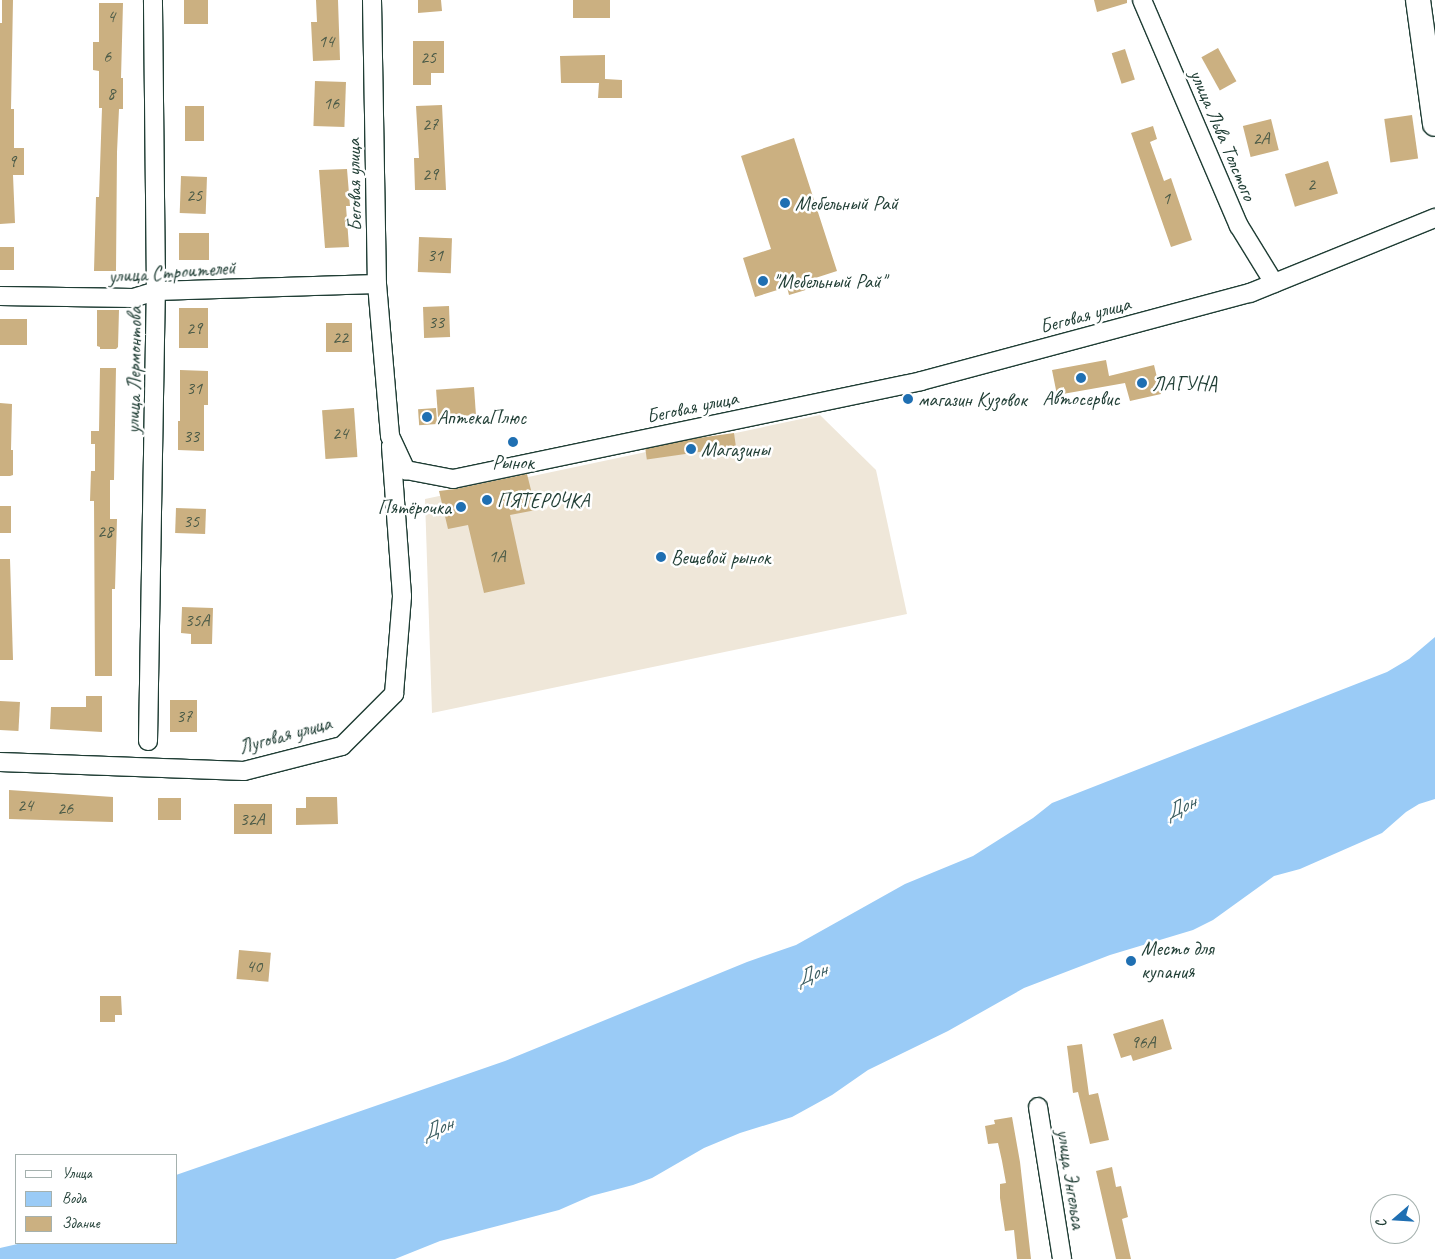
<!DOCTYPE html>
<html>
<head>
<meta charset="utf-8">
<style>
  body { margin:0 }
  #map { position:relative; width:1435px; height:1259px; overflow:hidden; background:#fff; font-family:Caveat,sans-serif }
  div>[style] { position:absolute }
  .built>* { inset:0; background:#efe7d9 }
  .water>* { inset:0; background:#9acbf6 }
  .building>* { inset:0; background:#cbb081; transform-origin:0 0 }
  .roads { filter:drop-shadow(1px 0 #1f3d34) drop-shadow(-1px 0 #1f3d34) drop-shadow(0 1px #1f3d34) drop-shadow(0 -1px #1f3d34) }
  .street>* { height:18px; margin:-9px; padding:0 9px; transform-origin:9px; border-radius:9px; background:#fff }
  .secondary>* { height:24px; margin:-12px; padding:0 12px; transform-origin:12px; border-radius:12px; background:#fff }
  .dots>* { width:14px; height:14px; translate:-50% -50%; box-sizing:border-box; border:2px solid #fff; border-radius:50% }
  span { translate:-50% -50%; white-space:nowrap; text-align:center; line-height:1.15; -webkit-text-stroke:5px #fff; paint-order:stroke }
  .number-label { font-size:18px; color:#4a5a47 }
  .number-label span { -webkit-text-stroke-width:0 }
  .street-label { font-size:20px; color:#1f3d34 }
  .poi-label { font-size:20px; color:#1f3d34 }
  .left { translate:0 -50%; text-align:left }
  .right { translate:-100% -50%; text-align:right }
  .water-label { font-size:21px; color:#3e6064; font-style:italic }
  .legend { position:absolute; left:15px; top:1154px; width:162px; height:90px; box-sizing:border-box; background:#fff; border:1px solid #a5b1ae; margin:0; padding:6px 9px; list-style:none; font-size:15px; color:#1f3d34 }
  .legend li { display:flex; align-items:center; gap:10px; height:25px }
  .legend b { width:25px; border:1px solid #a5b1ae }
  .north { position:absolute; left:1370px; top:1194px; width:50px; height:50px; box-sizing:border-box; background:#fff; border:1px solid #a5b1ae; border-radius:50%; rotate:251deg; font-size:14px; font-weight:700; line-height:20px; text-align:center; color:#1f3d34 }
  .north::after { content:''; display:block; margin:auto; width:18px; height:22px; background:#1f6fb2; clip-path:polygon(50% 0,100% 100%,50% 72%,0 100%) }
</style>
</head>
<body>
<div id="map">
  <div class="built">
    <div style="clip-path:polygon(820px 415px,876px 470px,907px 614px,432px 713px,425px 499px)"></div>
  </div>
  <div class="water">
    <div style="clip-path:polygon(1435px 637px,1435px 799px,1419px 804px,1406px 812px,1382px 833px,1300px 869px,1274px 876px,1213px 920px,1193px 930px,1110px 955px,1024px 988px,948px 1031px,868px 1070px,832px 1095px,792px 1117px,740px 1133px,704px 1148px,652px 1178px,633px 1185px,591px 1196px,559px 1210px,440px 1241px,395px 1259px,0 1259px,0 1248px,22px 1243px,176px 1243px,176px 1175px,505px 1061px,747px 962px,796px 945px,905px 884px,973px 856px,1033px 818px,1052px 803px,1387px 672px,1409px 659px)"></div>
  </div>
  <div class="building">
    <div style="clip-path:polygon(2px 0,13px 0,11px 109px,14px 109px,14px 148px,24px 148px,24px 175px,13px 175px,15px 223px,0 224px,0 23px,2px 23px)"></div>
    <div style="left:184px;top:0;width:24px;height:24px"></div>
    <div style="clip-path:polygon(316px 0,338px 0,340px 60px,313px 61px,311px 22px,317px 22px)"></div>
    <div style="clip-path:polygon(418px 0,441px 0,442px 11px,418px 13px)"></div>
    <div style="left:573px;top:0;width:37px;height:18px"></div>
    <div style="clip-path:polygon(1094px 0,1127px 0,1127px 3px,1097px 12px)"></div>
    <div style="clip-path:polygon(99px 3px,123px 3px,121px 78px,123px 78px,123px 109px,119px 109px,117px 152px,116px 271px,94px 271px,96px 197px,99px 197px,102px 108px,99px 108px,99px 71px,93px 70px,93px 42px,99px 42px)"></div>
    <div style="clip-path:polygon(413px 41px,444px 41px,444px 73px,431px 73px,431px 85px,413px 85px)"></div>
    <div style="left:1218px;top:48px;width:38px;height:19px;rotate:61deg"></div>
    <div style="left:1125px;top:49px;width:32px;height:14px;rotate:72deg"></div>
    <div style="clip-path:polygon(605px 55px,605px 79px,622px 80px,622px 98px,598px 98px,599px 83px,561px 83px,560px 56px)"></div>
    <div style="left:315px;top:81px;width:31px;height:45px;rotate:2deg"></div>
    <div style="clip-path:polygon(442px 105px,446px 190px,415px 190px,414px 158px,419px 158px,416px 106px)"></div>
    <div style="left:185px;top:106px;width:19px;height:35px"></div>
    <div style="left:1412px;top:115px;width:44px;height:28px;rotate:82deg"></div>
    <div style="left:1271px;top:119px;width:32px;height:29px;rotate:76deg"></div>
    <div style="clip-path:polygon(1153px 126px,1157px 139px,1150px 142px,1164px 181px,1171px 178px,1192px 240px,1171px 247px,1131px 133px)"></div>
    <div style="clip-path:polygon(794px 138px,837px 271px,806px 281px,809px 289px,789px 295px,787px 287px,755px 297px,743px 258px,771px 249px,741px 156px)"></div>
    <div style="left:1328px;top:161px;width:34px;height:45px;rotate:73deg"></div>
    <div style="clip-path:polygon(347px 169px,350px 206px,346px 206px,349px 247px,325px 248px,319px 170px)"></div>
    <div style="left:181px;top:176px;width:26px;height:37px;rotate:2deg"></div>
    <div style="left:209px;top:233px;width:27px;height:30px;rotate:90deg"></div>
    <div style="left:419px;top:237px;width:33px;height:35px;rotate:2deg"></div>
    <div style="left:0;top:247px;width:14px;height:23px"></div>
    <div style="left:449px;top:306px;width:31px;height:26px;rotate:88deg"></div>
    <div style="left:179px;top:308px;width:29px;height:40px"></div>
    <div style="clip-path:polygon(97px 310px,119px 310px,118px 347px,116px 349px,100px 349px,100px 347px,97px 346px)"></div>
    <div style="left:0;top:319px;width:27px;height:26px"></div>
    <div style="left:326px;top:323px;width:26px;height:29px"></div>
    <div style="clip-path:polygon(1106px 360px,1109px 376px,1154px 365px,1161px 394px,1130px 401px,1125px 383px,1057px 395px,1052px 370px)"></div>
    <div style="clip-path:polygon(100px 368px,116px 368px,114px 480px,110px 480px,110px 519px,117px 519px,115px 589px,112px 589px,112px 676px,95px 676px,94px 501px,90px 501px,91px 471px,95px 471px,95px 444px,91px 444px,91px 431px,99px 431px)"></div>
    <div style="clip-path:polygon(180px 370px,208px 371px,208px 405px,204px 405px,204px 451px,178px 450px,178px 421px,180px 421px)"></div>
    <div style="left:474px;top:387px;width:28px;height:38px;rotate:86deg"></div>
    <div style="clip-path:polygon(0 403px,12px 404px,11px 450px,13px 450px,13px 475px,10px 476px,0 476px)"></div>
    <div style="left:354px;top:408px;width:49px;height:32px;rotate:86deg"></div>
    <div style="left:436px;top:408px;width:16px;height:18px;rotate:86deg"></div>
    <div style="left:734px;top:433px;width:14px;height:90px;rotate:82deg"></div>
    <div style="clip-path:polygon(527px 474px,536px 510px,510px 515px,525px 584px,484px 593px,468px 525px,448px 529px,439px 491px,455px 489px)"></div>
    <div style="left:0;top:506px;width:11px;height:27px"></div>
    <div style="left:176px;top:508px;width:30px;height:25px;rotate:2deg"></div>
    <div style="clip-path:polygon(0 559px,10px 559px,13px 660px,0 660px)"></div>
    <div style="clip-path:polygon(182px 607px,213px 608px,212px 644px,191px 644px,191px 634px,181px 633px)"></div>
    <div style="clip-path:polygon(86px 696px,102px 696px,102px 732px,50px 729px,51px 707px,86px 707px)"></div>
    <div style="left:170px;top:700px;width:27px;height:32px"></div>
    <div style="left:0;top:701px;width:20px;height:29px;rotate:3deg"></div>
    <div style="clip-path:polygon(9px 790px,113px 797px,113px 822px,9px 819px)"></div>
    <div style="clip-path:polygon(306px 797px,337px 797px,338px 824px,296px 825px,296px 808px,306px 808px)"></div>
    <div style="left:158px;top:798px;width:23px;height:22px"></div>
    <div style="left:234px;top:804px;width:38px;height:30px"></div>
    <div style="left:239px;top:950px;width:32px;height:29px;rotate:5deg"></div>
    <div style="clip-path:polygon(100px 996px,121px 996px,122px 1015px,115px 1015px,115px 1022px,100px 1022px)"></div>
    <div style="clip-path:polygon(1163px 1019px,1172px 1049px,1133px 1061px,1131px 1055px,1121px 1058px,1113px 1034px)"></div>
    <div style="clip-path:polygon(1082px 1044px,1089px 1095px,1098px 1093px,1109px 1140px,1090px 1144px,1078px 1092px,1073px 1093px,1067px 1046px)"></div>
    <div style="clip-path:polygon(1012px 1117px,1020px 1162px,1031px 1259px,1017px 1259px,1014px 1230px,1005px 1231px,1000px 1198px,1000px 1184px,1006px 1183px,1002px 1161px,998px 1143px,988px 1144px,985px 1126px,995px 1124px,994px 1120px)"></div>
    <div style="clip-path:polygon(1112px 1167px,1116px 1187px,1121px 1186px,1128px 1217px,1122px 1219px,1131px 1259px,1116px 1259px,1096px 1171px)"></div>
  </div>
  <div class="roads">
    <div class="street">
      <div style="left:372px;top:0;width:284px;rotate:89deg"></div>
      <div style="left:377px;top:284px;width:153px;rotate:85.1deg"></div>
      <div style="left:390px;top:436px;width:38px;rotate:65deg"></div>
      <div style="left:406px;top:470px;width:48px;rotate:10.8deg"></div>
      <div style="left:453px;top:479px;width:478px;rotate:-11.8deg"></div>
      <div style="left:921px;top:381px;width:341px;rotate:-15deg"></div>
      <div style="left:1250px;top:293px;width:200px;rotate:-22.1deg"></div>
      <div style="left:1142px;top:0;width:246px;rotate:66.8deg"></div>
      <div style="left:1239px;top:226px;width:67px;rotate:58.4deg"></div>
      <div style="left:0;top:296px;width:133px;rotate:0.9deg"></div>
      <div style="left:133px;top:298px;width:24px;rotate:-17deg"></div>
      <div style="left:156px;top:291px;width:221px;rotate:-1.8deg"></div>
      <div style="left:148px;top:741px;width:450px;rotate:-89deg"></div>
      <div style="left:156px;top:291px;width:291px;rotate:-90.6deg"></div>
      <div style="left:0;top:762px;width:244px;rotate:2.1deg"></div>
      <div style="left:244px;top:771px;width:101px;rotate:-14.3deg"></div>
      <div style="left:342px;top:746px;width:74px;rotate:-45deg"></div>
      <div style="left:394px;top:694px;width:98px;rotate:-85.3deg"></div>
      <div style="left:402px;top:596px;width:150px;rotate:-94.2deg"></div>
      <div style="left:1038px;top:1107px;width:154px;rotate:81deg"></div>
    </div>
    <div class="secondary">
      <div style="left:1418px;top:0;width:125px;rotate:82.2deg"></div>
    </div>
  </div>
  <div class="dots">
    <div style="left:785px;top:203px;background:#1f6fb2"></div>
    <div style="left:763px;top:281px;background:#1f6fb2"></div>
    <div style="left:1081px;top:378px;background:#1f6fb2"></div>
    <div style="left:1142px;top:383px;background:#1f6fb2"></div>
    <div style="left:908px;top:399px;background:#1f6fb2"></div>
    <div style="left:427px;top:417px;background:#1f6fb2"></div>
    <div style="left:513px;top:442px;background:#1f6fb2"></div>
    <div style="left:691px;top:449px;background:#1f6fb2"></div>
    <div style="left:487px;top:500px;background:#1f6fb2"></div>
    <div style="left:461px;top:507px;background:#1f6fb2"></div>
    <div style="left:661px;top:557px;background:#1f6fb2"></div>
    <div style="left:1131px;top:961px;background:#1f6fb2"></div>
  </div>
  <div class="number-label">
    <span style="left:111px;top:16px">4</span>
    <span style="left:326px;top:41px">14</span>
    <span style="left:107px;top:56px">6</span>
    <span style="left:428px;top:57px">25</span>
    <span style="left:111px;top:93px">8</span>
    <span style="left:331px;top:103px">16</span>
    <span style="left:430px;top:124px">27</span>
    <span style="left:1261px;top:138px">2А</span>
    <span style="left:12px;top:161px">9</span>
    <span style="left:430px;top:174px">29</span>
    <span style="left:1311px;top:184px">2</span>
    <span style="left:194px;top:195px">25</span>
    <span style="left:1166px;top:198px">1</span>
    <span style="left:435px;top:255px">31</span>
    <span style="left:436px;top:322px">33</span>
    <span style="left:194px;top:328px">29</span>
    <span style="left:340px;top:337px">22</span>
    <span style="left:194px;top:388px">31</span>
    <span style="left:340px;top:433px">24</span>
    <span style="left:191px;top:436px">33</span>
    <span style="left:191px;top:521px">35</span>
    <span style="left:105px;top:531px">28</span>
    <span style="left:497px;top:556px">1А</span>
    <span style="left:197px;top:620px">35А</span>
    <span style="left:184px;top:716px">37</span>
    <span style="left:25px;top:805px">24</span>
    <span style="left:65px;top:808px">26</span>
    <span style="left:252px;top:819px">32А</span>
    <span style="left:254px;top:966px">40</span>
    <span style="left:1143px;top:1042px">96А</span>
  </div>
  <div class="street-label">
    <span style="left:1223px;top:135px;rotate:67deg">улица Льва Толстого</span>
    <span style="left:354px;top:185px;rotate:-91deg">Беговая улица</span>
    <span style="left:172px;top:272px;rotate:-4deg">улица Строителей</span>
    <span style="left:1085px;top:315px;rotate:-15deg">Беговая улица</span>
    <span style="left:134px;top:370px;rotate:-89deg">улица Лермонтова</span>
    <span style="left:692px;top:407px;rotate:-12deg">Беговая улица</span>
    <span style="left:285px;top:735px;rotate:-15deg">Луговая улица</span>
    <span style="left:1071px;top:1179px;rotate:81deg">улица Энгельса</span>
  </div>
  <div class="poi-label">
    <span class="left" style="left:795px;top:203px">Мебельный Рай</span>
    <span class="left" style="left:773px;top:281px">"Мебельный Рай"</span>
    <span class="left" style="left:1152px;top:383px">ЛАГУНА</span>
    <span style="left:1081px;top:398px">Автосервис</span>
    <span class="left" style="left:918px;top:399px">магазин Кузовок</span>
    <span class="left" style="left:437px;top:417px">АптекаПлюс</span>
    <span class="left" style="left:701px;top:449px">Магазины</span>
    <span style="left:513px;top:462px">Рынок</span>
    <span class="left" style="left:497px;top:500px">ПЯТЕРОЧКА</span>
    <span class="right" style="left:451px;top:507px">Пятёрочка</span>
    <span class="left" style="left:671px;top:557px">Вещевой рынок</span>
    <span class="left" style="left:1141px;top:960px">Место для<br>купания</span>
  </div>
  <div class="water-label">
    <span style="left:1180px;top:807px;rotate:-25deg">Дон</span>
    <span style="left:811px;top:974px;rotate:-22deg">Дон</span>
    <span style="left:437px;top:1128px;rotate:-22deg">Дон</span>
  </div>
  <ul class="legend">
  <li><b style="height:6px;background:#fff"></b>Улица</li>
  <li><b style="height:14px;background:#9acbf6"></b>Вода</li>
  <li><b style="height:14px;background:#cbb081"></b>Здание</li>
  </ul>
  <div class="north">С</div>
</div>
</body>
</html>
